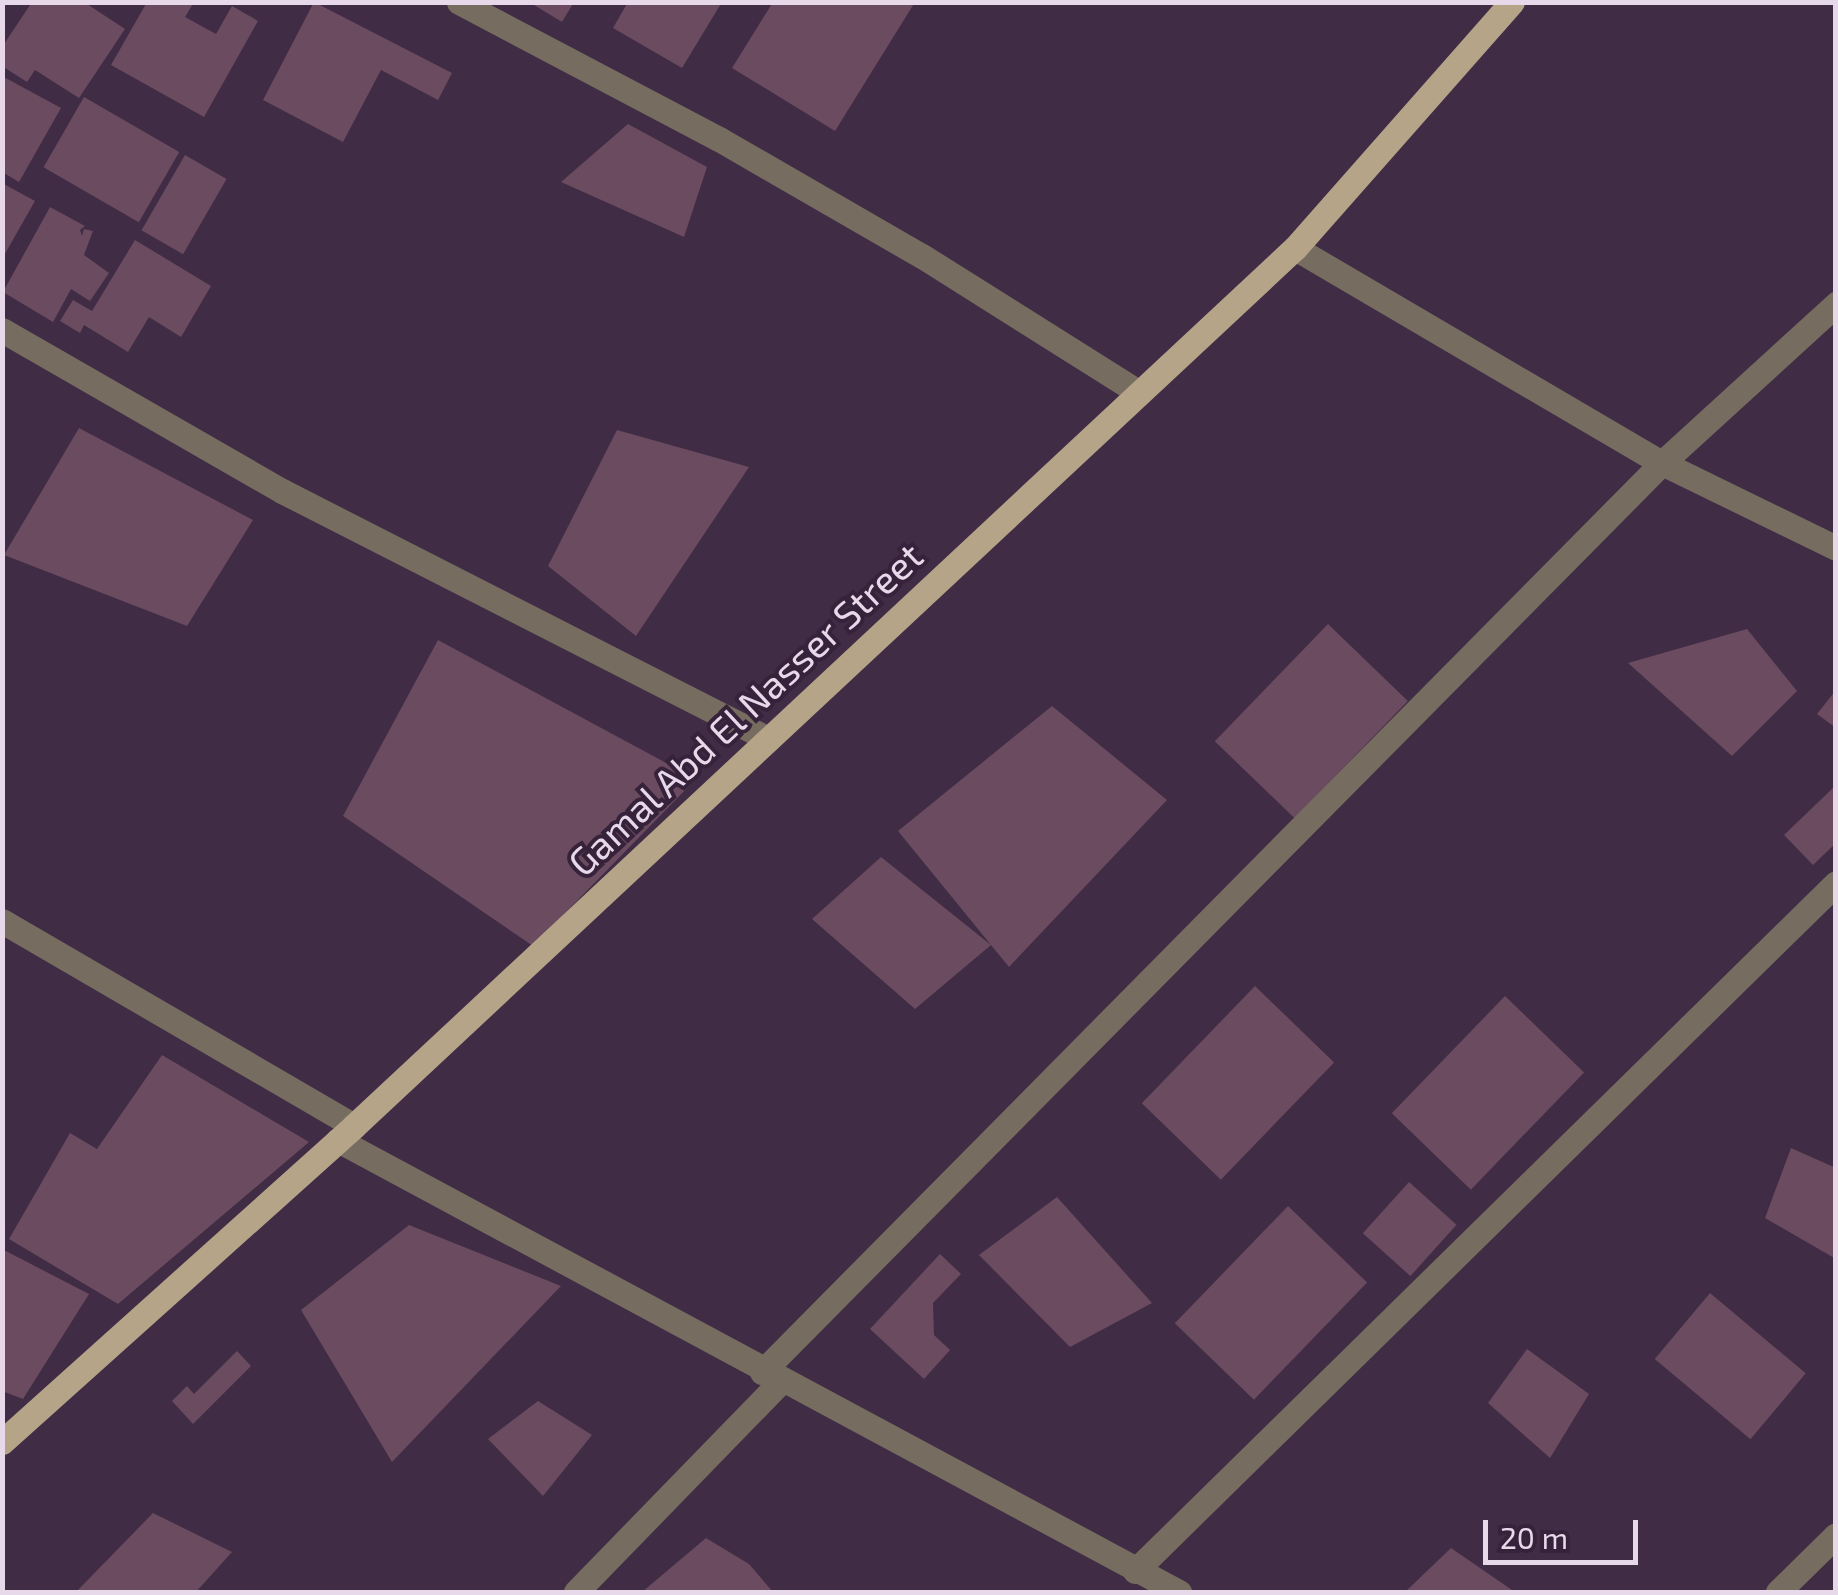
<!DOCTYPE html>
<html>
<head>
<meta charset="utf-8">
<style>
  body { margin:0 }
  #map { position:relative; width:1838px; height:1595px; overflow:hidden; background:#412c45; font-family:"Exo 2",sans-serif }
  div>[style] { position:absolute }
  .building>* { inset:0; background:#6a4b5f; transform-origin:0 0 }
  .minor>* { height:25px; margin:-12.5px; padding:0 12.5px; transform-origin:12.5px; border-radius:12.5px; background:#766d60 }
  .major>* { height:25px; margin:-12.5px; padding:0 12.5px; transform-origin:12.5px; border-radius:12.5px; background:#b5a488 }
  span { translate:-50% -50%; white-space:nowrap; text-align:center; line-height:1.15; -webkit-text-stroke:8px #37223b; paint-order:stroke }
  .street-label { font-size:38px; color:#e7d9e9 }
  .frame { position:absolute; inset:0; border:5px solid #e7d9e9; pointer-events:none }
  .scale { position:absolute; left:1483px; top:1520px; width:155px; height:45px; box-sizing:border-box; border:5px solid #e7d9e9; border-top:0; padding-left:12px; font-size:30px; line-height:35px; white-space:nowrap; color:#e7d9e9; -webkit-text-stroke:8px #37223b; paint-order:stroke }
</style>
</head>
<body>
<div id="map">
  <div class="building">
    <div style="clip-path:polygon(32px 2px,84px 2px,125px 29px,79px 98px,35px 70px,27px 82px,2px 66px,2px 47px)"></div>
    <div style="clip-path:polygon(147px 2px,194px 2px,185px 17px,216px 34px,232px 6px,258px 21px,204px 117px,111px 65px)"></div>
    <div style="clip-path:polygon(314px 2px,452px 73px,438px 100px,381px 70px,343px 142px,263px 100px)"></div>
    <div style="clip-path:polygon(529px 2px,574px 2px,562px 22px)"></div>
    <div style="clip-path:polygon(628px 2px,722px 2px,682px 68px,613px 28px)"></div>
    <div style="clip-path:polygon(773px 2px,915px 2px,835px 131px,732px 68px)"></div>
    <div style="clip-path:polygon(2px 76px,61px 108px,19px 182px,2px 172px)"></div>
    <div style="left:84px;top:97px;width:110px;height:81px;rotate:30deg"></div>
    <div style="clip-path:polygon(628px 124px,707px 167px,684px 237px,561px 182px)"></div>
    <div style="left:185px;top:155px;width:48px;height:87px;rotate:30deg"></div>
    <div style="clip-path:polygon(2px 183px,35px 201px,2px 259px)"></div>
    <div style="clip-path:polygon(50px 207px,85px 226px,80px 230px,82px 236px,84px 229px,93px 231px,84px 255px,109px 273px,90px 301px,71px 289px,53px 322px,3px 292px)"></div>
    <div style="clip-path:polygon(135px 240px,211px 286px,181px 337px,149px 317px,128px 352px,84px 325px,80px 333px,60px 321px,73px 300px,92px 311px)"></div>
    <div style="clip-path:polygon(79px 428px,253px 520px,187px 626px,4px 555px)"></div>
    <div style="clip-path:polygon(617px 430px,749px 467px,636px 636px,548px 566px)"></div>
    <div style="left:1328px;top:624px;width:111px;height:163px;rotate:44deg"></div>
    <div style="clip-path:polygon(1747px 629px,1797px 691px,1732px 756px,1628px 663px)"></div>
    <div style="clip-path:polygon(438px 640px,696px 779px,533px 946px,343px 816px)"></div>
    <div style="clip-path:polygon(1836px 690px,1836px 728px,1817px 714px)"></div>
    <div style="clip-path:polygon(1052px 706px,1167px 800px,1009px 967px,991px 945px,915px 1009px,812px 919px,881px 857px,991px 945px,898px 831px)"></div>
    <div style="clip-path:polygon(1836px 785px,1836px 843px,1813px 865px,1784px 835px)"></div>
    <div style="left:1255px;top:986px;width:110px;height:163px;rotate:44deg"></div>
    <div style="left:1505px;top:996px;width:110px;height:163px;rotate:44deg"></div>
    <div style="clip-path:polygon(162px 1055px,309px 1142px,118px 1304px,9px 1239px,70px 1133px,97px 1149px)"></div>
    <div style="clip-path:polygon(1791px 1148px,1836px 1168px,1836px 1259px,1765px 1218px)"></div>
    <div style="left:1409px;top:1182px;width:64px;height:69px;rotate:42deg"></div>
    <div style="clip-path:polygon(1057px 1197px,1152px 1303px,1070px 1347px,979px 1255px)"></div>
    <div style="left:1288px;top:1206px;width:110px;height:163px;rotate:44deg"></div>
    <div style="clip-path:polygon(409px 1225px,561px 1286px,392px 1462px,301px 1310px)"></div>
    <div style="clip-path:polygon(2px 1249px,89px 1294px,23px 1399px,2px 1391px)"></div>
    <div style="clip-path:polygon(940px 1254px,961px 1274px,933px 1303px,934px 1335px,950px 1350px,924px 1379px,870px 1329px)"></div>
    <div style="left:1710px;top:1293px;width:125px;height:86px;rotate:40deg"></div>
    <div style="clip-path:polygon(1527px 1349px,1589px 1394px,1550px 1458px,1488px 1403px)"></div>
    <div style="clip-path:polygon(237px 1351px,251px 1366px,193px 1424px,172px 1401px,187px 1386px,194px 1394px)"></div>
    <div style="clip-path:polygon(538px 1401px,592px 1435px,543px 1496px,488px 1439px)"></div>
    <div style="clip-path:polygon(153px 1513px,232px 1552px,196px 1592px,76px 1592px)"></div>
    <div style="clip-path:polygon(706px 1538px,749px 1564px,773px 1592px,642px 1592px)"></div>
    <div style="clip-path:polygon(1451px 1548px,1515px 1592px,1405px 1592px)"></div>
  </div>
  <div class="minor">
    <div style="left:459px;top:2px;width:294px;rotate:27.8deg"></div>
    <div style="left:719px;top:139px;width:234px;rotate:30deg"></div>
    <div style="left:922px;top:256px;width:255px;rotate:32.2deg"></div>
    <div style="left:1295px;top:248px;width:425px;rotate:30.4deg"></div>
    <div style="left:1662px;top:463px;width:194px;rotate:26deg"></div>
    <div style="left:2px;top:330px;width:323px;rotate:29.9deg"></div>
    <div style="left:282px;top:491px;width:546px;rotate:27.03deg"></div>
    <div style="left:2px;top:921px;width:407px;rotate:30.2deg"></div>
    <div style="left:338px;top:1140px;width:955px;rotate:28.26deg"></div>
    <div style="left:762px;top:1372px;width:1279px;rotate:-45.29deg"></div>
    <div style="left:1662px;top:463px;width:236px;rotate:-42.4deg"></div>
    <div style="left:1135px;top:1571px;width:982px;rotate:-44.46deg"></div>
    <div style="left:576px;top:1592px;width:296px;rotate:-45.8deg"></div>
    <div style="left:1778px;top:1592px;width:81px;rotate:-44.5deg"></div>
  </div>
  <div class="major">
    <div style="left:2px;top:1442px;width:473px;rotate:-41.9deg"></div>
    <div style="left:354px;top:1126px;width:1287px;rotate:-43.02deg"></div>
    <div style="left:1295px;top:248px;width:328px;rotate:-48.6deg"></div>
  </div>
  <div class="street-label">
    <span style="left:745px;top:709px;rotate:-43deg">Gamal Abd El Nasser Street</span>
  </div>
  <div class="frame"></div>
  <div class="scale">20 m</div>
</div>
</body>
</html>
